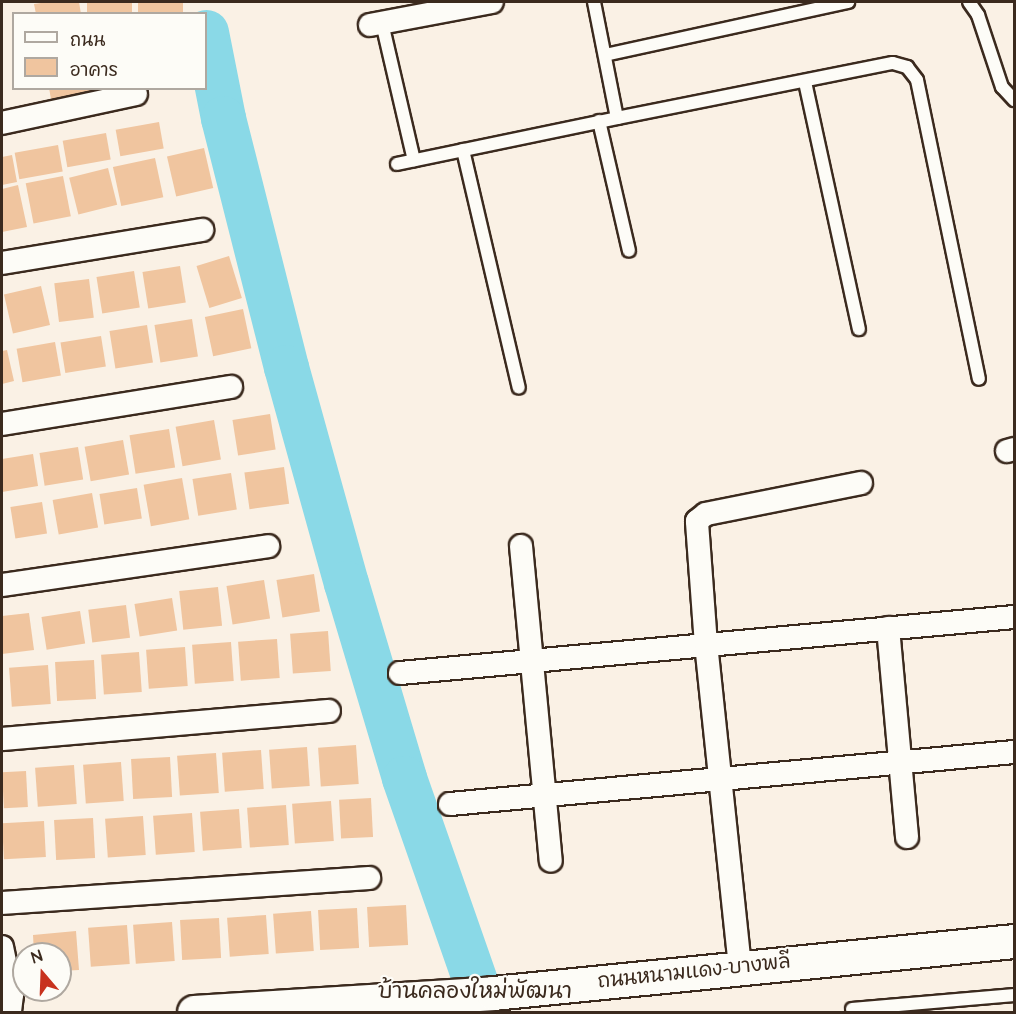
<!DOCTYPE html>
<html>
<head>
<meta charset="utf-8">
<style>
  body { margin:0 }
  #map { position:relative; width:1016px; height:1014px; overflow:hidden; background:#faf1e5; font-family:"Architects Daughter","Playpen Sans Thai",sans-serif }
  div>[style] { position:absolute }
  .river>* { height:45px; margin:-22.5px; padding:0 22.5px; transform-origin:22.5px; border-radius:22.5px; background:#8ad9e7 }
  .building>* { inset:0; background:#f0c59f; transform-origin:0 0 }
  .roads { filter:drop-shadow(2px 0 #3b2a1e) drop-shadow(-2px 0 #3b2a1e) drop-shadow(0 2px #3b2a1e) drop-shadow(0 -2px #3b2a1e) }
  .lane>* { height:12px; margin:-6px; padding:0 6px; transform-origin:6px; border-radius:6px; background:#fdfcf7 }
  .street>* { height:22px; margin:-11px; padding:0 11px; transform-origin:11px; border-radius:11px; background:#fdfcf7 }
  .secondary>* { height:33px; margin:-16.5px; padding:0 16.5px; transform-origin:16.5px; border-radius:16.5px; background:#fdfcf7 }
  span { translate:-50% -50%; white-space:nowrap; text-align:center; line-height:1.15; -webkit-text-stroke:4.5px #fdfcf7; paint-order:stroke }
  .street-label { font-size:20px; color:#3b2a1e }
  .quarter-label { font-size:22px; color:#3b2a1e }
  .frame { position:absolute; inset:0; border:3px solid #3b2a1e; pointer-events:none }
  .legend { position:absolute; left:12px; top:12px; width:195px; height:78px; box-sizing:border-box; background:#fdfcf7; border:2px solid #afa8a0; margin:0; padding:8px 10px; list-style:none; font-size:18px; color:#3b2a1e }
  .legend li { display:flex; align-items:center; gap:12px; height:30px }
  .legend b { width:30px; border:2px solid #afa8a0 }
  .north { position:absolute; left:12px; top:942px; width:60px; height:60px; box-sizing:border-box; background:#fdfcf7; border:2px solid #afa8a0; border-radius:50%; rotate:341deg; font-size:16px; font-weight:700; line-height:24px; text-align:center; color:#3b2a1e }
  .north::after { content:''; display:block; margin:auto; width:21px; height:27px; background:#c8321e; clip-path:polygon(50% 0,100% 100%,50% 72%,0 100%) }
</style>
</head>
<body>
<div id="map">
  <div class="river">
    <div style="left:206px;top:32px;width:88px;rotate:78.8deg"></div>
    <div style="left:223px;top:118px;width:257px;rotate:75.8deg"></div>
    <div style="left:286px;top:367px;width:224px;rotate:74.5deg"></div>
    <div style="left:346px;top:583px;width:203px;rotate:73.4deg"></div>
    <div style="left:404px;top:778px;width:248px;rotate:70.7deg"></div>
  </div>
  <div class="building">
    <div style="clip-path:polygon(48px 2px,79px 2px,81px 14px,36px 14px,34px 4px)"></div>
    <div style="left:87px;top:2px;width:45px;height:12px"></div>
    <div style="left:138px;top:2px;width:45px;height:12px"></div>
    <div style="clip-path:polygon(49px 88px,94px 88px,94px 91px,51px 99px)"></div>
    <div style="left:159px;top:122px;width:27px;height:44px;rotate:80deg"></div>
    <div style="left:106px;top:133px;width:27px;height:44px;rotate:80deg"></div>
    <div style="left:58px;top:145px;width:27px;height:44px;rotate:80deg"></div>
    <div style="left:204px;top:148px;width:41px;height:38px;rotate:77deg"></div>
    <div style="clip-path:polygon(12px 155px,17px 182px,2px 185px,2px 157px)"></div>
    <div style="left:155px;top:158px;width:40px;height:43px;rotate:78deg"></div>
    <div style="left:108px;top:168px;width:38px;height:40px;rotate:76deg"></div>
    <div style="left:63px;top:176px;width:41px;height:38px;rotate:79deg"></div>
    <div style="clip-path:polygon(18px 185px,27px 227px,2px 232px,2px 189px)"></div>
    <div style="left:229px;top:256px;width:44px;height:34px;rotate:73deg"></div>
    <div style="left:180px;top:266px;width:37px;height:38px;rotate:81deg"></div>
    <div style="left:134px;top:271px;width:37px;height:38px;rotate:81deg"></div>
    <div style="left:89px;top:279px;width:39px;height:35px;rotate:83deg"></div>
    <div style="left:41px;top:286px;width:40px;height:38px;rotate:77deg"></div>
    <div style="left:243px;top:309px;width:40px;height:39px;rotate:78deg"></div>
    <div style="left:192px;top:319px;width:38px;height:38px;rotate:81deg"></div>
    <div style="left:147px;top:325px;width:38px;height:38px;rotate:81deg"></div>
    <div style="left:101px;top:336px;width:31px;height:41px;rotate:81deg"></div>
    <div style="left:55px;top:342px;width:34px;height:39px;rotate:80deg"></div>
    <div style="clip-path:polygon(7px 350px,14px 381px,2px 384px,2px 351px)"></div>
    <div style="left:270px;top:414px;width:36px;height:38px;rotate:81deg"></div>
    <div style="left:214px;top:420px;width:40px;height:39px;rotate:80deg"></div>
    <div style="left:169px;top:429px;width:39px;height:40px;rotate:81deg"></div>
    <div style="left:123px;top:440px;width:35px;height:39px;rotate:80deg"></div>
    <div style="left:78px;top:447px;width:33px;height:39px;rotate:81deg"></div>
    <div style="clip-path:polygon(33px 454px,38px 486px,2px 492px,2px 459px)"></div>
    <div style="left:284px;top:467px;width:37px;height:40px;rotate:82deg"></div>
    <div style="left:231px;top:473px;width:37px;height:39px;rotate:81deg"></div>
    <div style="left:182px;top:478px;width:42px;height:39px;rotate:80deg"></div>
    <div style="left:137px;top:488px;width:31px;height:38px;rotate:81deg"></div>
    <div style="left:92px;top:493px;width:35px;height:40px;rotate:80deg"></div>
    <div style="left:42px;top:502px;width:32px;height:32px;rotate:81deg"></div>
    <div style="left:314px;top:574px;width:38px;height:38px;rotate:81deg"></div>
    <div style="left:264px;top:580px;width:39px;height:38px;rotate:81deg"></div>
    <div style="left:218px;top:587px;width:39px;height:39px;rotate:84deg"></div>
    <div style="left:172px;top:598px;width:33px;height:38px;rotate:81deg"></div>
    <div style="left:126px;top:605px;width:33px;height:38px;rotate:83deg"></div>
    <div style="left:80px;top:611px;width:33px;height:39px;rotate:81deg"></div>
    <div style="clip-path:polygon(29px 613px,34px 650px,2px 654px,2px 616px)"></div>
    <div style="left:328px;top:631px;width:40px;height:38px;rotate:86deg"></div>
    <div style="left:277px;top:639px;width:39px;height:39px;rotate:86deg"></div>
    <div style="left:231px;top:642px;width:39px;height:39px;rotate:86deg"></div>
    <div style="left:185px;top:647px;width:39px;height:39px;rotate:86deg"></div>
    <div style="left:139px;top:652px;width:40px;height:38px;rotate:86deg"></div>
    <div style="left:94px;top:660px;width:39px;height:39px;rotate:87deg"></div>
    <div style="left:48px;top:665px;width:39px;height:39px;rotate:86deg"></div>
    <div style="left:356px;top:745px;width:39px;height:38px;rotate:86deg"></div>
    <div style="left:307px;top:747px;width:39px;height:38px;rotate:86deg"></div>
    <div style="left:261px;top:750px;width:39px;height:39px;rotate:86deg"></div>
    <div style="left:216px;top:753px;width:40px;height:39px;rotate:86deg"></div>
    <div style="left:170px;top:757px;width:40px;height:39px;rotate:87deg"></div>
    <div style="left:121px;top:762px;width:39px;height:38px;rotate:86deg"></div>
    <div style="left:74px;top:765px;width:39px;height:39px;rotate:86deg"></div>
    <div style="left:26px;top:771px;width:36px;height:24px;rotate:87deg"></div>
    <div style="left:371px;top:798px;width:39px;height:32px;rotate:87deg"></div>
    <div style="left:331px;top:801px;width:40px;height:39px;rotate:86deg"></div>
    <div style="left:286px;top:805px;width:40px;height:39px;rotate:86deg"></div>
    <div style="left:239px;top:809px;width:39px;height:39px;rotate:86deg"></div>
    <div style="left:192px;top:813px;width:39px;height:39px;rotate:86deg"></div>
    <div style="left:143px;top:816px;width:39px;height:38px;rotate:86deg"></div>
    <div style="left:93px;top:818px;width:40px;height:39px;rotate:87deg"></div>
    <div style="left:44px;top:821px;width:36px;height:42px;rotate:87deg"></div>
    <div style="left:406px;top:905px;width:40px;height:39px;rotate:87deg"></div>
    <div style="left:357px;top:908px;width:40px;height:39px;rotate:87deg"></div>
    <div style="left:311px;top:911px;width:40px;height:38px;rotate:86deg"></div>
    <div style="left:266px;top:915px;width:39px;height:39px;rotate:86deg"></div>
    <div style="left:219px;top:918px;width:40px;height:39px;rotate:87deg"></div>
    <div style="left:172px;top:922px;width:39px;height:39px;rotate:86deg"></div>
    <div style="left:127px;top:925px;width:39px;height:39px;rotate:86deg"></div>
    <div style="clip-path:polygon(76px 931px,79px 970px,60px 971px,60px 954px,34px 954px,33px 935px)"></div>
  </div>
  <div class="roads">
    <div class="lane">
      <div style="left:594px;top:2px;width:118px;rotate:78.8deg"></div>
      <div style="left:617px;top:118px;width:281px;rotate:-11.3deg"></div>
      <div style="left:893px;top:63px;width:15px;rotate:16deg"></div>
      <div style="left:907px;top:67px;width:16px;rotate:52deg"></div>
      <div style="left:917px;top:80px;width:305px;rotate:78.3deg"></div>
      <div style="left:969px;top:2px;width:16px;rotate:55deg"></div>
      <div style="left:978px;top:15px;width:76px;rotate:71.6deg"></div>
      <div style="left:1002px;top:87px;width:18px;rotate:47deg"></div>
      <div style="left:382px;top:23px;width:141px;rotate:76.9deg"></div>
      <div style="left:605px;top:55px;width:249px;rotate:-12.3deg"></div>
      <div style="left:805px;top:82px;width:253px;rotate:77.7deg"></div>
      <div style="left:599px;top:121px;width:133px;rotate:77deg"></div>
      <div style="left:463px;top:150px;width:244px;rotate:76.8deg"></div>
      <div style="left:397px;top:164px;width:225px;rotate:-11.8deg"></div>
      <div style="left:852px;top:1009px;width:163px;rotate:-4.9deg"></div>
    </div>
    <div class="street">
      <div style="left:370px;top:25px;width:124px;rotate:-10.7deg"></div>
      <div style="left:2px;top:123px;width:137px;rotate:-12.2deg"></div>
      <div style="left:2px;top:263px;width:203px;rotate:-9.4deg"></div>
      <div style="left:2px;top:424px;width:232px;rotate:-9.2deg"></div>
      <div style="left:1007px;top:451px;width:7px;rotate:-16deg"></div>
      <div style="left:521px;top:546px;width:316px;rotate:84.6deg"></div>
      <div style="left:2px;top:585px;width:269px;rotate:-8.3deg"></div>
      <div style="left:888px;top:628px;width:210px;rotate:84.8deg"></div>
      <div style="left:400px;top:673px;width:617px;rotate:-5.21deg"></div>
      <div style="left:2px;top:739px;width:328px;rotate:-4.9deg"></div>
      <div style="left:450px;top:804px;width:566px;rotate:-5.27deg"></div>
      <div style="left:2px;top:903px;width:368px;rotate:-3.9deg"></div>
      <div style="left:2px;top:947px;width:49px;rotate:78.2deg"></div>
      <div style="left:12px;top:995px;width:17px;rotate:97deg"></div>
      <div style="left:740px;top:967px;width:324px;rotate:-96deg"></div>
      <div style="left:706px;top:645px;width:124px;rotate:-94.2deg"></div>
      <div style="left:697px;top:521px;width:11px;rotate:-38deg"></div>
      <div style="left:706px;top:514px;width:158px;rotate:-11.3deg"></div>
    </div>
    <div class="secondary">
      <div style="left:194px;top:1012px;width:300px;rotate:-3.6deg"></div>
      <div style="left:493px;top:993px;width:524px;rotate:-5.7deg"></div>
    </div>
  </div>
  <div class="street-label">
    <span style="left:694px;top:972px;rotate:-6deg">ถนนหนามแดง-บางพลี</span>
  </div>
  <div class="quarter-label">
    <span style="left:475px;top:992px">บ้านคลองใหม่พัฒนา</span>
  </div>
  <div class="frame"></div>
  <ul class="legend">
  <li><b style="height:8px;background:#fdfcf7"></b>ถนน</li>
  <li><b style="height:16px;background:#f0c59f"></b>อาคาร</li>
  </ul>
  <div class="north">N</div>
</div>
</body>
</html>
